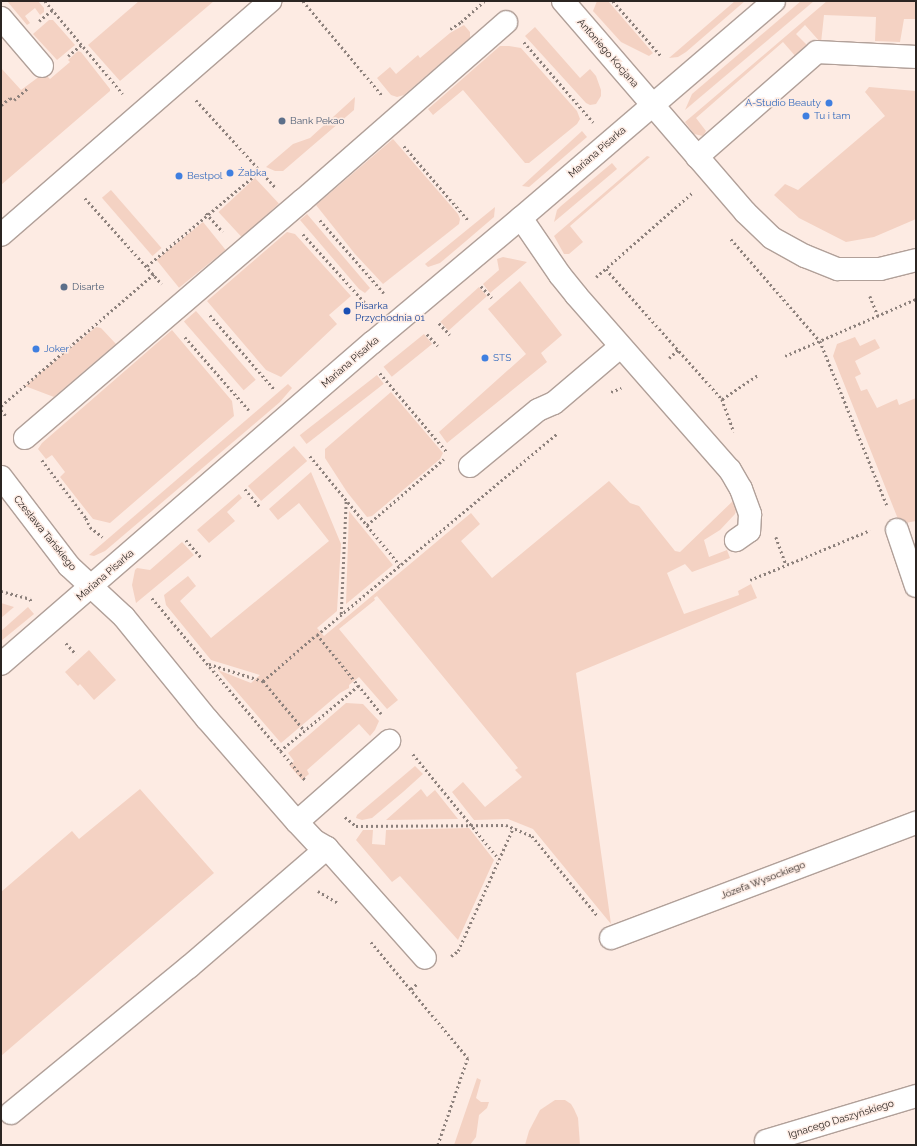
<!DOCTYPE html>
<html>
<head>
<meta charset="utf-8">
<style>
  body { margin:0 }
  #map { position:relative; width:917px; height:1146px; overflow:hidden; background:#fdebe3; font-family:Raleway,sans-serif }
  div>[style] { position:absolute }
  .green>* { inset:0; background:#f4d2c3; transform-origin:0 0 }
  .path>* { height:2.5px; margin-top:-1.25px; transform-origin:0; background:repeating-linear-gradient(90deg,#8d817c 0 2px,transparent 0 5px) }
  .roads { filter:drop-shadow(1px 0 #b1a099) drop-shadow(-1px 0 #b1a099) drop-shadow(0 1px #b1a099) drop-shadow(0 -1px #b1a099) }
  .minor>* { height:22px; margin:-11px; padding:0 11px; transform-origin:11px; border-radius:11px; background:#fff }
  .dots>* { width:11px; height:11px; translate:-50% -50%; box-sizing:border-box; border:2px solid #fdebe3; border-radius:50% }
  span { translate:-50% -50%; white-space:nowrap; text-align:center; line-height:1.15; -webkit-text-stroke:3px #fdebe3; paint-order:stroke }
  .street-label { font-size:10px; color:#2b2522 }
  .shop-label { font-size:10px; color:#366cbe }
  .right { translate:-100% -50%; text-align:right }
  .left { translate:0 -50%; text-align:left }
  .service-label { font-size:10px; color:#4e5e75 }
  .transit-label { font-size:10px; color:#164399 }
  .frame { position:absolute; inset:0; border:2px solid #2b2522; pointer-events:none }
</style>
</head>
<body>
<div id="map">
  <div class="green">
    <div style="clip-path:polygon(7px 1px,38px 1px,44px 8px,44px 12px,40px 15px,35px 8px,25px 16px,30px 23px,27px 25px)"></div>
    <div style="clip-path:polygon(139px 1px,214px 1px,120px 81px,88px 45px)"></div>
    <div style="clip-path:polygon(597px 1px,608px 1px,653px 53px,649px 56px,621px 42px,593px 11px)"></div>
    <div style="clip-path:polygon(735px 1px,745px 1px,686px 52px,678px 57px,669px 58px)"></div>
    <div style="clip-path:polygon(801px 1px,814px 1px,685px 110px,692px 94px)"></div>
    <div style="clip-path:polygon(827px 1px,916px 1px,916px 19px,904px 19px,900px 42px,875px 41px,876px 17px,824px 15px,821px 43px,805px 25px,796px 34px,809px 47px,797px 58px,783px 42px,696px 118px,706px 131px,703px 136px,694px 134px,685px 122px)"></div>
    <div style="clip-path:polygon(49px 20px,53px 20px,75px 45px,57px 60px,33px 34px)"></div>
    <div style="clip-path:polygon(464px 25px,470px 32px,470px 38px,404px 95px,397px 97px,391px 95px,377px 78px,390px 67px,396px 74px,418px 55px,420px 58px,450px 33px)"></div>
    <div style="clip-path:polygon(535px 27px,580px 78px,590px 69px,596px 76px,601px 90px,601px 96px,596px 104px,590px 105px,586px 103px,525px 36px)"></div>
    <div style="clip-path:polygon(500px 46px,509px 46px,521px 48px,577px 111px,580px 119px,577px 124px,529px 163px,525px 163px,463px 90px,433px 115px,428px 109px)"></div>
    <div style="clip-path:polygon(78px 51px,81px 52px,110px 89px,110px 91px,1px 185px,1px 68px,21px 90px,44px 73px,50px 79px,70px 62px,68px 60px)"></div>
    <div style="clip-path:polygon(869px 87px,916px 91px,916px 219px,874px 237px,846px 242px,799px 218px,774px 195px,785px 184px,798px 190px,885px 116px,865px 92px)"></div>
    <div style="clip-path:polygon(355px 97px,354px 110px,283px 171px,275px 171px,266px 167px,293px 144px,310px 138px)"></div>
    <div style="clip-path:polygon(582px 131px,587px 137px,529px 187px,522px 186px)"></div>
    <div style="clip-path:polygon(393px 139px,458px 214px,460px 219px,459px 224px,383px 284px,355px 254px,316px 205px)"></div>
    <div style="clip-path:polygon(647px 156px,650px 157px,570px 226px,583px 242px,569px 254px,564px 254px,554px 236px)"></div>
    <div style="clip-path:polygon(612px 163px,617px 169px,554px 222px,557px 210px,561px 206px)"></div>
    <div style="left:255px;top:178px;width:35px;height:50px;rotate:47deg"></div>
    <div style="left:111px;top:190px;width:77px;height:12px;rotate:49deg"></div>
    <div style="clip-path:polygon(495px 207px,494px 217px,466px 241px,440px 263px,428px 267px,425px 264px)"></div>
    <div style="clip-path:polygon(307px 214px,370px 288px,365px 293px,359px 289px,300px 220px)"></div>
    <div style="left:203px;top:222px;width:36px;height:60px;rotate:51deg"></div>
    <div style="clip-path:polygon(287px 232px,295px 234px,351px 296px,329px 315px,337px 324px,281px 377px,266px 370px,207px 301px)"></div>
    <div style="clip-path:polygon(503px 257px,527px 262px,490px 293px,483px 284px,499px 270px,497px 259px)"></div>
    <div style="clip-path:polygon(520px 281px,562px 335px,541px 353px,547px 362px,447px 443px,439px 432px,526px 354px,488px 309px)"></div>
    <div style="left:479px;top:287px;width:12px;height:52px;rotate:48deg"></div>
    <div style="left:196px;top:311px;width:91px;height:16px;rotate:49deg"></div>
    <div style="clip-path:polygon(96px 327px,101px 328px,116px 344px,54px 397px,25px 386px)"></div>
    <div style="clip-path:polygon(172px 330px,232px 401px,234px 416px,110px 523px,93px 519px,60px 477px,65px 472px,52px 455px,46px 459px,38px 449px,42px 443px)"></div>
    <div style="left:424px;top:334px;width:13px;height:52px;rotate:51deg"></div>
    <div style="clip-path:polygon(855px 337px,860px 346px,875px 339px,880px 348px,855px 361px,861px 374px,855px 377px,861px 391px,867px 389px,877px 408px,897px 399px,899px 405px,916px 398px,916px 521px,900px 524px,833px 356px,837px 344px)"></div>
    <div style="left:377px;top:375px;width:11px;height:98px;rotate:52deg"></div>
    <div style="clip-path:polygon(288px 384px,292px 388px,280px 402px,105px 551px,94px 556px,89px 555px)"></div>
    <div style="clip-path:polygon(391px 392px,443px 453px,440px 459px,372px 516px,367px 517px,347px 492px,325px 458px,325px 449px)"></div>
    <div style="left:294px;top:446px;width:20px;height:61px;rotate:49deg"></div>
    <div style="clip-path:polygon(311px 472px,341px 544px,337px 611px,317px 628px,324px 636px,471px 513px,480px 524px,461px 541px,492px 578px,609px 481px,630px 503px,639px 506px,675px 551px,680px 552px,736px 498px,738px 504px,735px 514px,720px 530px,704px 540px,709px 557px,727px 550px,730px 558px,692px 572px,685px 564px,667px 573px,684px 614px,739px 595px,738px 591px,751px 584px,757px 598px,576px 673px,611px 924px,533px 829px,508px 819px,474px 820px,452px 792px,463px 782px,485px 807px,522px 777px,515px 770px,518px 768px,377px 596px,374px 598px,375px 600px,339px 629px,398px 700px,387px 709px,359px 677px,349px 685px,349px 688px,340px 693px,281px 743px,218px 670px,251px 683px,260px 675px,211px 660px,166px 605px,164px 595px,188px 576px,196px 586px,180px 601px,211px 638px,329px 541px,299px 503px,278px 520px,269px 509px)"></div>
    <div style="clip-path:polygon(239px 494px,242px 498px,227px 512px,235px 521px,209px 543px,197px 530px)"></div>
    <div style="clip-path:polygon(349px 511px,393px 565px,346px 604px)"></div>
    <div style="clip-path:polygon(182px 542px,194px 555px,136px 603px,132px 585px,135px 570px,137px 568px,150px 570px)"></div>
    <div style="clip-path:polygon(1px 603px,14px 607px,1px 618px)"></div>
    <div style="clip-path:polygon(28px 607px,34px 614px,1px 641px,1px 631px)"></div>
    <div style="clip-path:polygon(89px 650px,116px 680px,94px 700px,80px 684px,78px 686px,65px 672px)"></div>
    <div style="clip-path:polygon(346px 703px,363px 704px,379px 721px,375px 730px,370px 736px,359px 724px,307px 770px,309px 774px,302px 780px,289px 765px,294px 761px,288px 753px)"></div>
    <div style="clip-path:polygon(415px 766px,423px 774px,403px 792px,372px 818px,362px 820px,356px 818px,357px 815px)"></div>
    <div style="clip-path:polygon(140px 789px,214px 873px,1px 1056px,1px 892px,72px 831px,79px 839px)"></div>
    <div style="clip-path:polygon(421px 789px,427px 797px,435px 790px,458px 819px,386px 820px)"></div>
    <div style="clip-path:polygon(469px 828px,494px 860px,458px 940px,400px 876px,392px 882px,356px 840px,363px 830px,373px 830px,372px 844px,385px 845px,386px 830px)"></div>
    <div style="clip-path:polygon(477px 1078px,481px 1080px,476px 1098px,481px 1102px,489px 1102px,487px 1108px,479px 1115px,476px 1137px,470px 1145px,454px 1145px)"></div>
    <div style="clip-path:polygon(555px 1100px,565px 1100px,571px 1104px,574px 1109px,578px 1118px,580px 1145px,525px 1145px,529px 1131px,540px 1110px)"></div>
  </div>
  <div class="path">
    <div style="left:45px;top:1px;width:121px;rotate:50deg"></div>
    <div style="left:303px;top:1px;width:123px;rotate:50deg"></div>
    <div style="left:613px;top:1px;width:74px;rotate:48.8deg"></div>
    <div style="left:39px;top:21px;width:17px;rotate:-40deg"></div>
    <div style="left:450px;top:29px;width:13px;rotate:-32deg"></div>
    <div style="left:461px;top:22px;width:31px;rotate:-42deg"></div>
    <div style="left:524px;top:42px;width:106px;rotate:49.2deg"></div>
    <div style="left:68px;top:56px;width:17px;rotate:-40deg"></div>
    <div style="left:196px;top:100px;width:119px;rotate:47.7deg"></div>
    <div style="left:1px;top:105px;width:11px;rotate:-38deg"></div>
    <div style="left:10px;top:98px;width:4px;rotate:27deg"></div>
    <div style="left:14px;top:100px;width:18px;rotate:-41deg"></div>
    <div style="left:404px;top:146px;width:99px;rotate:49.1deg"></div>
    <div style="left:85px;top:198px;width:115px;rotate:48.2deg"></div>
    <div style="left:206px;top:213px;width:25px;rotate:48deg"></div>
    <div style="left:320px;top:220px;width:97px;rotate:48.8deg"></div>
    <div style="left:303px;top:234px;width:98px;rotate:47.9deg"></div>
    <div style="left:731px;top:239px;width:135px;rotate:48.9deg"></div>
    <div style="left:820px;top:341px;width:177px;rotate:67.8deg"></div>
    <div style="left:147px;top:266px;width:148px;rotate:-40.1deg"></div>
    <div style="left:606px;top:269px;width:174px;rotate:48.3deg"></div>
    <div style="left:722px;top:399px;width:35px;rotate:70deg"></div>
    <div style="left:596px;top:277px;width:128px;rotate:-41.2deg"></div>
    <div style="left:481px;top:286px;width:16px;rotate:47deg"></div>
    <div style="left:870px;top:296px;width:22px;rotate:68deg"></div>
    <div style="left:210px;top:315px;width:98px;rotate:49.1deg"></div>
    <div style="left:439px;top:323px;width:16px;rotate:47deg"></div>
    <div style="left:427px;top:334px;width:16px;rotate:47deg"></div>
    <div style="left:185px;top:337px;width:97px;rotate:48.8deg"></div>
    <div style="left:785px;top:356px;width:143px;rotate:-23.5deg"></div>
    <div style="left:669px;top:358px;width:12px;rotate:-42deg"></div>
    <div style="left:380px;top:373px;width:104px;rotate:49.7deg"></div>
    <div style="left:611px;top:392px;width:11px;rotate:-22deg"></div>
    <div style="left:722px;top:399px;width:43px;rotate:-33.7deg"></div>
    <div style="left:1px;top:406px;width:202px;rotate:-40.8deg"></div>
    <div style="left:1px;top:410px;width:9px;rotate:49deg"></div>
    <div style="left:310px;top:456px;width:141px;rotate:50.5deg"></div>
    <div style="left:42px;top:460px;width:73px;rotate:52.8deg"></div>
    <div style="left:86px;top:518px;width:10px;rotate:66deg"></div>
    <div style="left:90px;top:527px;width:16px;rotate:38deg"></div>
    <div style="left:245px;top:489px;width:23px;rotate:50deg"></div>
    <div style="left:367px;top:525px;width:101px;rotate:-40.6deg"></div>
    <div style="left:776px;top:537px;width:29px;rotate:70deg"></div>
    <div style="left:186px;top:540px;width:23px;rotate:49deg"></div>
    <div style="left:750px;top:580px;width:130px;rotate:-22.6deg"></div>
    <div style="left:1px;top:591px;width:30px;rotate:15deg"></div>
    <div style="left:30px;top:599px;width:4px;rotate:56deg"></div>
    <div style="left:152px;top:598px;width:238px;rotate:49.9deg"></div>
    <div style="left:341px;top:614px;width:115px;rotate:-87.5deg"></div>
    <div style="left:66px;top:643px;width:15px;rotate:48deg"></div>
    <div style="left:209px;top:664px;width:57px;rotate:17.5deg"></div>
    <div style="left:263px;top:681px;width:70px;rotate:-41deg"></div>
    <div style="left:263px;top:681px;width:65px;rotate:50deg"></div>
    <div style="left:381px;top:714px;width:102px;rotate:-129deg"></div>
    <div style="left:317px;top:635px;width:314px;rotate:-40deg"></div>
    <div style="left:280px;top:751px;width:102px;rotate:-39.8deg"></div>
    <div style="left:413px;top:754px;width:136px;rotate:50.7deg"></div>
    <div style="left:345px;top:817px;width:14px;rotate:39deg"></div>
    <div style="left:356px;top:826px;width:150px;rotate:-0.4deg"></div>
    <div style="left:506px;top:825px;width:28px;rotate:23deg"></div>
    <div style="left:532px;top:836px;width:102px;rotate:50.6deg"></div>
    <div style="left:318px;top:891px;width:23px;rotate:31deg"></div>
    <div style="left:371px;top:942px;width:151px;rotate:50.1deg"></div>
    <div style="left:468px;top:1058px;width:92px;rotate:109deg"></div>
    <div style="left:451px;top:956px;width:9px;rotate:-36deg"></div>
    <div style="left:458px;top:951px;width:135px;rotate:-65.9deg"></div>
    <div style="left:411px;top:989px;width:9px;rotate:-41deg"></div>
  </div>
  <div class="roads">
    <div class="minor">
      <div style="left:563px;top:1px;width:279px;rotate:49.2deg"></div>
      <div style="left:745px;top:212px;width:37px;rotate:44deg"></div>
      <div style="left:772px;top:238px;width:38px;rotate:29deg"></div>
      <div style="left:805px;top:256px;width:35px;rotate:22deg"></div>
      <div style="left:838px;top:269px;width:42px"></div>
      <div style="left:880px;top:269px;width:37px;rotate:-14deg"></div>
      <div style="left:1px;top:18px;width:63px;rotate:49.5deg"></div>
      <div style="left:697px;top:157px;width:159px;rotate:-41.2deg"></div>
      <div style="left:817px;top:52px;width:99px;rotate:2.9deg"></div>
      <div style="left:521px;top:218px;width:69px;rotate:55.6deg"></div>
      <div style="left:560px;top:275px;width:26px;rotate:51deg"></div>
      <div style="left:576px;top:295px;width:233px;rotate:48.7deg"></div>
      <div style="left:730px;top:470px;width:22px;rotate:60deg"></div>
      <div style="left:741px;top:489px;width:27px;rotate:70deg"></div>
      <div style="left:750px;top:514px;width:17px;rotate:93deg"></div>
      <div style="left:749px;top:531px;width:16px;rotate:145deg"></div>
      <div style="left:1px;top:235px;width:357px;rotate:-41deg"></div>
      <div style="left:25px;top:438px;width:366px;rotate:-40.6deg"></div>
      <div style="left:303px;top:200px;width:270px;rotate:-41.2deg"></div>
      <div style="left:470px;top:466px;width:88px;rotate:-39.5deg"></div>
      <div style="left:538px;top:410px;width:17px;rotate:-24deg"></div>
      <div style="left:554px;top:403px;width:87px;rotate:-40.3deg"></div>
      <div style="left:1px;top:477px;width:112px;rotate:52.6deg"></div>
      <div style="left:69px;top:566px;width:75px;rotate:42.8deg"></div>
      <div style="left:124px;top:617px;width:132px;rotate:50.9deg"></div>
      <div style="left:207px;top:719px;width:137px;rotate:48.9deg"></div>
      <div style="left:297px;top:822px;width:26px;rotate:47deg"></div>
      <div style="left:315px;top:841px;width:14px;rotate:30deg"></div>
      <div style="left:327px;top:848px;width:147px;rotate:48.3deg"></div>
      <div style="left:897px;top:530px;width:59px;rotate:71.3deg"></div>
      <div style="left:1px;top:664px;width:492px;rotate:-40.9deg"></div>
      <div style="left:373px;top:342px;width:193px;rotate:-40deg"></div>
      <div style="left:521px;top:218px;width:333px;rotate:-40.6deg"></div>
      <div style="left:297px;top:822px;width:123px;rotate:-41.4deg"></div>
      <div style="left:611px;top:938px;width:326px;rotate:-20.7deg"></div>
      <div style="left:11px;top:1113px;width:230px;rotate:-39.4deg"></div>
      <div style="left:189px;top:967px;width:182px;rotate:-40.8deg"></div>
      <div style="left:766px;top:1141px;width:157px;rotate:-16.7deg"></div>
    </div>
  </div>
  <div class="dots">
    <div style="left:829px;top:103px;background:#3f7fe0"></div>
    <div style="left:806px;top:116px;background:#3f7fe0"></div>
    <div style="left:282px;top:121px;background:#5c6f8a"></div>
    <div style="left:230px;top:173px;background:#3f7fe0"></div>
    <div style="left:179px;top:176px;background:#3f7fe0"></div>
    <div style="left:64px;top:287px;background:#5c6f8a"></div>
    <div style="left:347px;top:311px;background:#1a4fb4"></div>
    <div style="left:36px;top:349px;background:#3f7fe0"></div>
    <div style="left:485px;top:358px;background:#3f7fe0"></div>
  </div>
  <div class="street-label">
    <span style="left:608px;top:53px;rotate:49deg">Antoniego Kocjana</span>
    <span style="left:597px;top:152px;rotate:-41deg">Mariana Pisarka</span>
    <span style="left:350px;top:362px;rotate:-41deg">Mariana Pisarka</span>
    <span style="left:45px;top:533px;rotate:51deg">Czesława Tańskiego</span>
    <span style="left:105px;top:575px;rotate:-41deg">Mariana Pisarka</span>
    <span style="left:763px;top:880px;rotate:-21deg">Józefa Wysockiego</span>
    <span style="left:841px;top:1119px;rotate:-17deg">Ignacego Daszyńskiego</span>
  </div>
  <div class="shop-label">
    <span class="right" style="left:821px;top:103px">A-Studio Beauty</span>
    <span class="left" style="left:814px;top:116px">Tu i tam</span>
    <span class="left" style="left:238px;top:173px">Żabka</span>
    <span class="left" style="left:187px;top:176px">Bestpol</span>
    <span class="left" style="left:44px;top:349px">Joker</span>
    <span class="left" style="left:493px;top:358px">STS</span>
  </div>
  <div class="service-label">
    <span class="left" style="left:290px;top:121px">Bank Pekao</span>
    <span class="left" style="left:72px;top:287px">Disarte</span>
  </div>
  <div class="transit-label">
    <span class="left" style="left:355px;top:311px">Pisarka<br>Przychodnia 01</span>
  </div>
  <div class="frame"></div>
</div>
</body>
</html>
